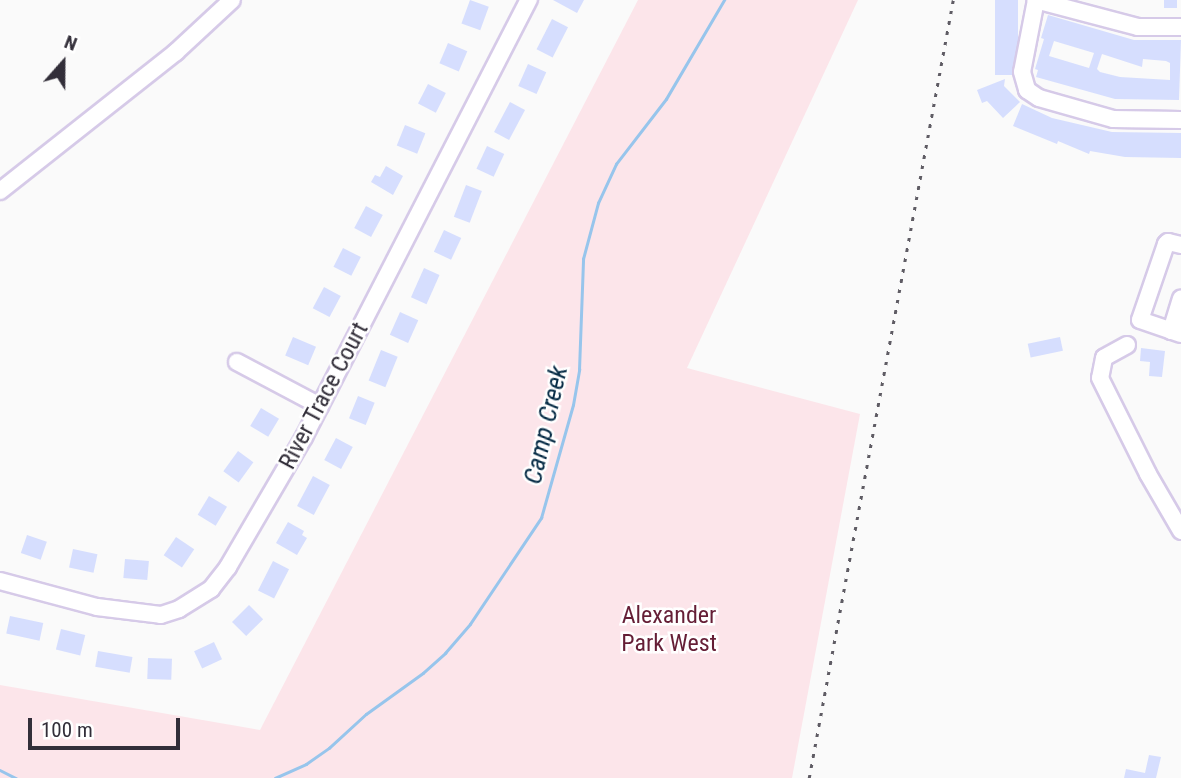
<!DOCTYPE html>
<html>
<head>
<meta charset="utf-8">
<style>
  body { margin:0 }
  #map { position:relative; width:1181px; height:778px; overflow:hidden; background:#fafafa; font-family:"Roboto Condensed",sans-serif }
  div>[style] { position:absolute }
  .green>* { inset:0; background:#fce5ea }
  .stream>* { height:2.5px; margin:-1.25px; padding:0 1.25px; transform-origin:1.25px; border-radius:1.25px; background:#97c5ec }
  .building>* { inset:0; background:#d6defe; transform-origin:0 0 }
  .roads { filter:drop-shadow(2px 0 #d6cae8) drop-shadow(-2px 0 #d6cae8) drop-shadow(0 2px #d6cae8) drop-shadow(0 -2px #d6cae8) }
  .minor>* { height:16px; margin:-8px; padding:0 8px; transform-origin:8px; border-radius:8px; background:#fff }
  .rail>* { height:2.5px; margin-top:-1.25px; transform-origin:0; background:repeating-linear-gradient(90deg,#5f5c64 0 3.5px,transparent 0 10.5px) }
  span { translate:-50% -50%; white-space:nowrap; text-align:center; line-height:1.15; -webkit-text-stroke:5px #fff; paint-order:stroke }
  .street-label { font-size:24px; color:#322e39 }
  .park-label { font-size:24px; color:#651e36 }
  .water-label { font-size:26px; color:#072c46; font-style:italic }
  .north { position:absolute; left:28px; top:28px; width:70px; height:70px; -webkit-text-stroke:5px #fff; paint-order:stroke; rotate:21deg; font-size:19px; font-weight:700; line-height:28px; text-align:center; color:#322e39 }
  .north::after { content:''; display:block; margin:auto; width:24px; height:32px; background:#322e39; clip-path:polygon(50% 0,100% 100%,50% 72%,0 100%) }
  .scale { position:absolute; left:28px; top:718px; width:152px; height:32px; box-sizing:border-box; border:4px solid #322e39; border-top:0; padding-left:9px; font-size:21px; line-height:24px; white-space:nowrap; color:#322e39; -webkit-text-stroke:5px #fff; paint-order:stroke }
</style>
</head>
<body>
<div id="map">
  <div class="green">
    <div style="clip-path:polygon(638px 0,858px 0,687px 368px,860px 414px,792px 778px,0 778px,0 685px,260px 730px)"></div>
  </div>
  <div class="stream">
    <div style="left:0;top:770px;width:18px;rotate:27deg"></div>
    <div style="left:275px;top:778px;width:34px;rotate:-24deg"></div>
    <div style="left:306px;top:764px;width:28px;rotate:-35deg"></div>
    <div style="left:329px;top:748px;width:50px;rotate:-42.6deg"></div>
    <div style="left:366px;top:714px;width:70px;rotate:-35.7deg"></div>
    <div style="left:423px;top:673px;width:30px;rotate:-42deg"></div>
    <div style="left:445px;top:653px;width:38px;rotate:-49deg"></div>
    <div style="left:470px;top:624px;width:128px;rotate:-56.2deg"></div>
    <div style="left:541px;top:518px;width:117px;rotate:-74.2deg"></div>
    <div style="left:573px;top:405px;width:36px;rotate:-80deg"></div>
    <div style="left:579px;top:370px;width:111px;rotate:-87.9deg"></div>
    <div style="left:583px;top:259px;width:58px;rotate:-75deg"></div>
    <div style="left:598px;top:203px;width:43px;rotate:-65.2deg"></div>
    <div style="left:616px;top:164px;width:82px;rotate:-52.4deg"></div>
    <div style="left:666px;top:99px;width:115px;rotate:-59.6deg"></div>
  </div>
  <div class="building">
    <div style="left:470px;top:0;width:20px;height:25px;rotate:20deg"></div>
    <div style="clip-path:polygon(553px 0,584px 0,577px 13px)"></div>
    <div style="left:995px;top:0;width:23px;height:75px"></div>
    <div style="left:1164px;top:0;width:13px;height:8px"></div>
    <div style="clip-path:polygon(evenodd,1048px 15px,1134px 40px,1181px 40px,1179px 100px,1115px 99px,1036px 77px,1038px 70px,1035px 69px,1044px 39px,1041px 38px,1048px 15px,1054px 41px,1094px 53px,1089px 68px,1049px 56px,1054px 41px,1048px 15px,1102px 54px,1142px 67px,1143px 59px,1166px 61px,1170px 63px,1170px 80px,1120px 77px,1100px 72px,1097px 69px,1102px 54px)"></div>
    <div style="left:552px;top:19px;width:18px;height:34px;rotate:27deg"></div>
    <div style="left:448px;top:43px;width:21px;height:22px;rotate:23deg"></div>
    <div style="left:528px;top:64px;width:20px;height:24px;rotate:24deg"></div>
    <div style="clip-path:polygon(1005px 79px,1004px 86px,1020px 102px,1003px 118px,987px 101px,982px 103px,977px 90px)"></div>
    <div style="left:428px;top:84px;width:20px;height:22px;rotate:27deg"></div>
    <div style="left:510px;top:102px;width:17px;height:34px;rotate:28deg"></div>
    <div style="clip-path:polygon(1022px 104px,1052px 118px,1112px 132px,1181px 133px,1181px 158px,1125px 157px,1090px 151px,1089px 154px,1058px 141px,1057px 144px,1013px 126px)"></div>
    <div style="left:405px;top:125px;width:22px;height:22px;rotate:22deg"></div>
    <div style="left:487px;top:146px;width:19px;height:25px;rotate:25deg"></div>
    <div style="clip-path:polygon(386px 166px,403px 176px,393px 195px,371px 182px,375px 175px,380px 177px)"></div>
    <div style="left:466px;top:185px;width:17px;height:34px;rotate:21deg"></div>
    <div style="left:366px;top:206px;width:19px;height:25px;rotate:28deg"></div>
    <div style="left:444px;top:230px;width:19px;height:24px;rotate:25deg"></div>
    <div style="left:343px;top:248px;width:20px;height:21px;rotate:27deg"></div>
    <div style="left:424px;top:268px;width:17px;height:32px;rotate:24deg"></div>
    <div style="left:324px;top:287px;width:19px;height:24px;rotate:28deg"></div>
    <div style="left:400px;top:312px;width:20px;height:25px;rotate:24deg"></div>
    <div style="left:293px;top:337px;width:25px;height:20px;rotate:23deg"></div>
    <div style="left:1060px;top:337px;width:14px;height:33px;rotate:78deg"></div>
    <div style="clip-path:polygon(1141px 348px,1165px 351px,1162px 377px,1149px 376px,1150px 362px,1140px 361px)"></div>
    <div style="left:381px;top:350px;width:18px;height:33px;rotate:22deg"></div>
    <div style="left:358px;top:396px;width:18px;height:24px;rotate:22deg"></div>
    <div style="left:261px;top:408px;width:21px;height:21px;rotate:31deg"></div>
    <div style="left:336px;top:438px;width:19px;height:25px;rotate:28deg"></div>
    <div style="left:238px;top:451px;width:19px;height:25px;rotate:36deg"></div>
    <div style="left:313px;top:476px;width:19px;height:34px;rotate:28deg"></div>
    <div style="left:209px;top:496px;width:21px;height:22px;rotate:31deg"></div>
    <div style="clip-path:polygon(288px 522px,304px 531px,302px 535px,307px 538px,297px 555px,276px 543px)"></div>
    <div style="left:27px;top:535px;width:21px;height:19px;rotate:19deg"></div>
    <div style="left:176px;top:537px;width:22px;height:22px;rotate:34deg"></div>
    <div style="left:73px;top:549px;width:25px;height:19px;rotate:12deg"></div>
    <div style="left:125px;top:559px;width:24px;height:19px;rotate:5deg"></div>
    <div style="left:273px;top:561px;width:18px;height:33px;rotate:27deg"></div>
    <div style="left:249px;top:605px;width:20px;height:24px;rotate:45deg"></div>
    <div style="left:10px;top:616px;width:34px;height:18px;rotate:12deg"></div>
    <div style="left:61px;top:629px;width:25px;height:21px;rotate:14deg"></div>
    <div style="left:214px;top:642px;width:19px;height:22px;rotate:65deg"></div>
    <div style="left:98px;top:651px;width:35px;height:16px;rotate:10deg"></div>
    <div style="left:148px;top:658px;width:24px;height:21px;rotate:2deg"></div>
    <div style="clip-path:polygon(1149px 755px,1161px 757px,1156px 778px,1124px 778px,1126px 769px,1145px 773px)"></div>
  </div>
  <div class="roads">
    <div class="minor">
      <div style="left:1181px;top:27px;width:43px;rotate:180deg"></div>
      <div style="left:1138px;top:27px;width:106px;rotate:-165.2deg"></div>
      <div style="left:1036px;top:0;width:73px;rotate:101deg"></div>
      <div style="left:1022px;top:72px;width:19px;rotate:74deg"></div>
      <div style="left:1027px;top:90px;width:14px;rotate:34deg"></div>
      <div style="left:1039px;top:98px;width:77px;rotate:15.8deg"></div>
      <div style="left:1113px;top:119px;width:68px;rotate:0.8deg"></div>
      <div style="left:0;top:191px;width:224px;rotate:-38.3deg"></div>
      <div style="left:176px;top:52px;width:76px;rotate:-42.9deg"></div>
      <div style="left:1181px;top:245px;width:13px;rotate:-167deg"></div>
      <div style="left:1168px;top:242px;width:3px;rotate:135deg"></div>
      <div style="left:1166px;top:244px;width:80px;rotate:108.9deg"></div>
      <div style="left:1140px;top:320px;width:43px;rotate:18.9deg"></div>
      <div style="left:1171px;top:331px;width:34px;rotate:-73deg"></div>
      <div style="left:1127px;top:345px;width:26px;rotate:151deg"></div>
      <div style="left:1104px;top:358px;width:20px;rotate:101deg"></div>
      <div style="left:1100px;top:378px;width:107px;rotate:63.4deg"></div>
      <div style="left:1148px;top:474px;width:66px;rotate:59.9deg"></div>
      <div style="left:237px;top:362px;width:94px;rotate:27.9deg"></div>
      <div style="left:0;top:581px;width:100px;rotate:15deg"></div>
      <div style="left:97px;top:607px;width:64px;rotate:7.1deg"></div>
      <div style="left:161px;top:615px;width:19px;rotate:-18deg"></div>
      <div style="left:179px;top:609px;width:38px;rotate:-32deg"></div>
      <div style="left:211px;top:589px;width:28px;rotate:-52deg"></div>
      <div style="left:228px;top:567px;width:151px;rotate:-59.7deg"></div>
      <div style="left:304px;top:437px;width:492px;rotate:-62.8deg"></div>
    </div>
  </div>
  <div class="rail">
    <div style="left:809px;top:778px;width:791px;rotate:-79.51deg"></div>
  </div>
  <div class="street-label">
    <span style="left:324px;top:396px;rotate:-62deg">River Trace Court</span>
  </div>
  <div class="park-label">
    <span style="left:669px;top:630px">Alexander<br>Park West</span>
  </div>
  <div class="water-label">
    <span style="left:546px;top:425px;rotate:-77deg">Camp Creek</span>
  </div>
  <div class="north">N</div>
  <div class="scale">100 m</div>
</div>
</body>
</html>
